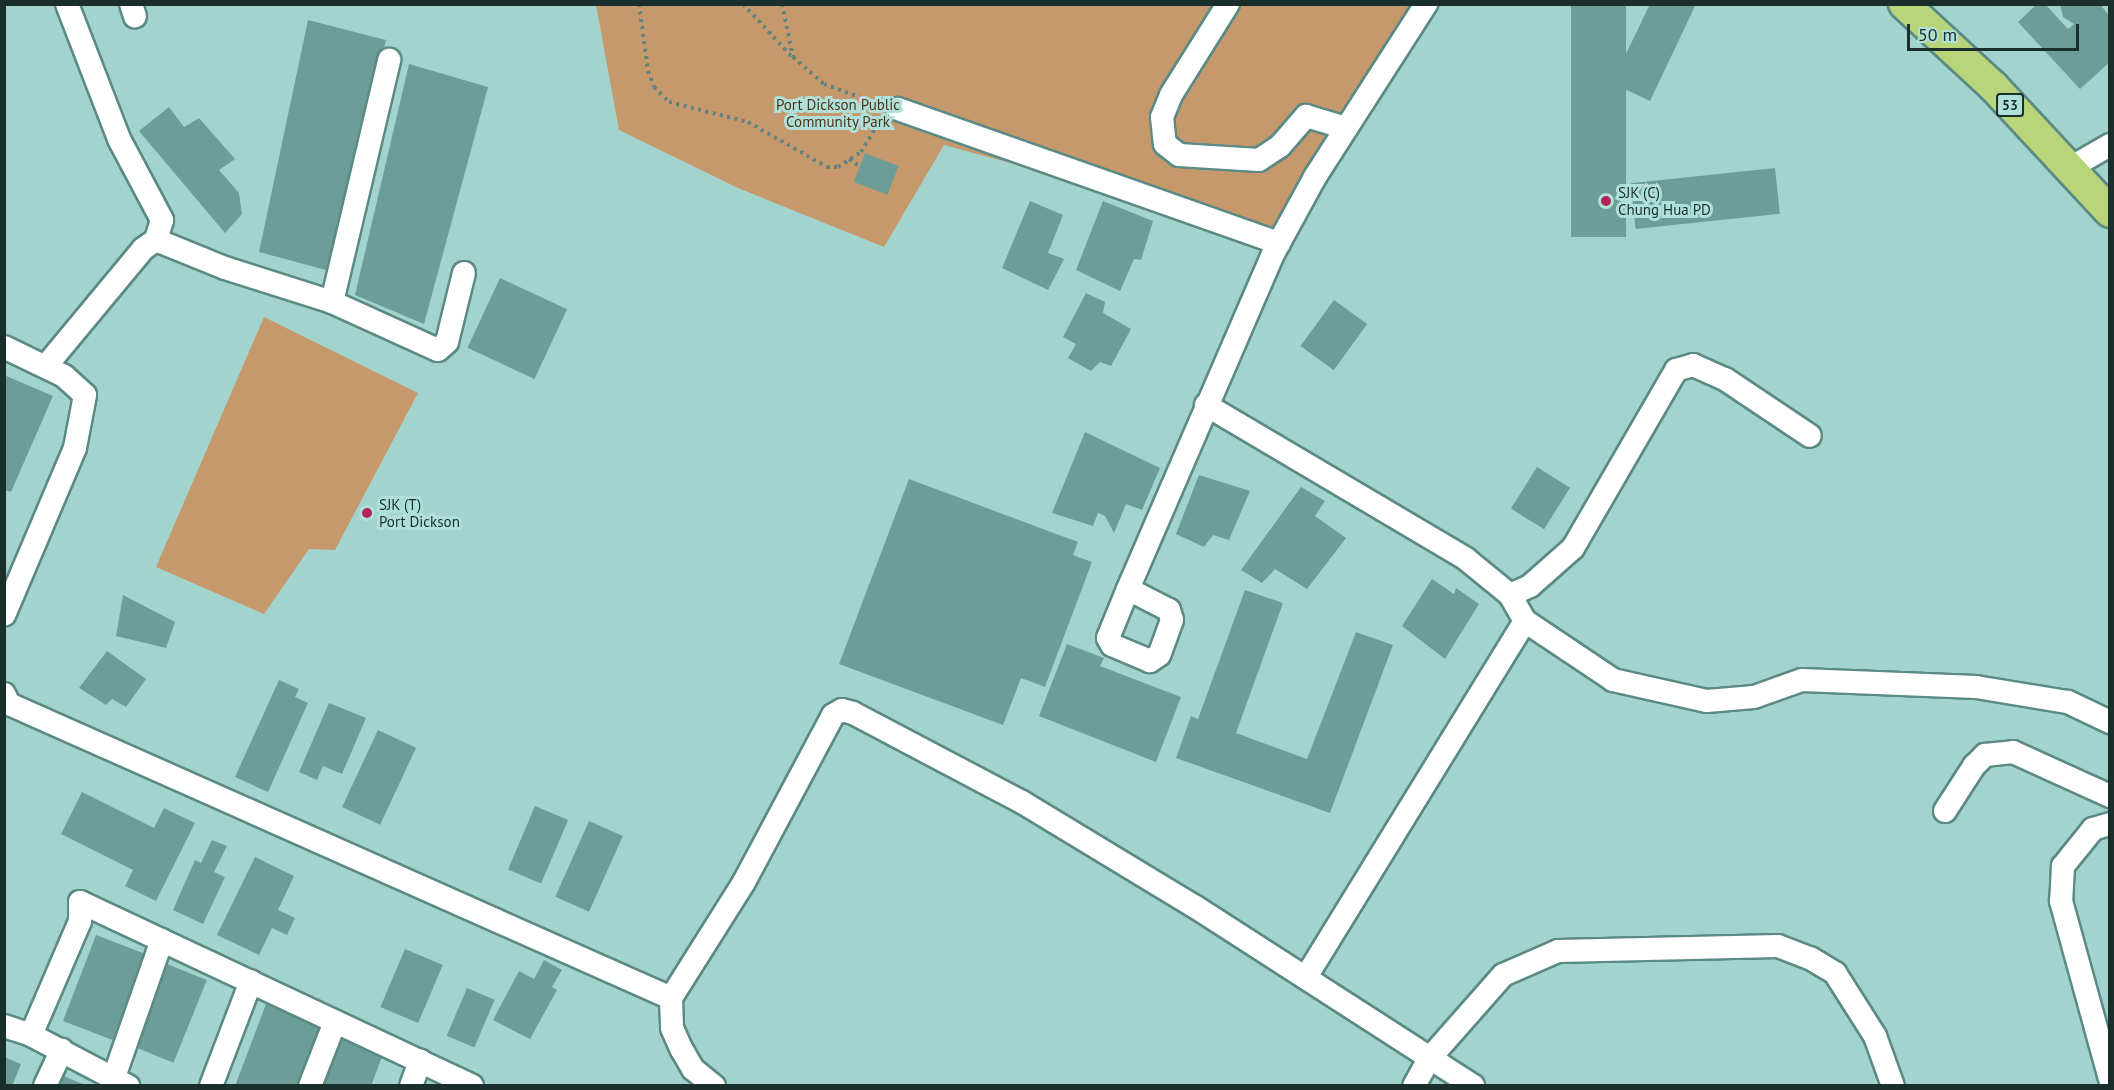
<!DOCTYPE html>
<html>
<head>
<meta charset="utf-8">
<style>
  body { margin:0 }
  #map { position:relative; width:2114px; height:1090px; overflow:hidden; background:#a2d4cd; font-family:"PT Sans",sans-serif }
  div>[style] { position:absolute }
  .green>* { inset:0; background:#c6996c }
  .building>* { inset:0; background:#6d9d97; transform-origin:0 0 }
  .path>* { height:4px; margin-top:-2px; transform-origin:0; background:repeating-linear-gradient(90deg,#61847f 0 3px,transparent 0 7.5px) }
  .roads { filter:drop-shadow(2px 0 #5b8a85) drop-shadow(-2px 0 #5b8a85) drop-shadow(0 2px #5b8a85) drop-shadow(0 -2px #5b8a85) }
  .minor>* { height:22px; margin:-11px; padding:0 11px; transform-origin:11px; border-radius:11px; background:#fff }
  .major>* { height:30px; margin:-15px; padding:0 15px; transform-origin:15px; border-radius:15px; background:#b9d579 }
  .dots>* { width:16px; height:16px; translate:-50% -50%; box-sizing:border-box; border:3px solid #afe1da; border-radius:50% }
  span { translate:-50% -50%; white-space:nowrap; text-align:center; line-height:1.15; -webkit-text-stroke:6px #afe1da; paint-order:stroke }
  .shield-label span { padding:2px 4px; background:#afe1da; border:2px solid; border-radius:4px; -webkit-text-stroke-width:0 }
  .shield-label { font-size:14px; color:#1a2e2b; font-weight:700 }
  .park-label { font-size:15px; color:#4e3316 }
  .poi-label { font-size:15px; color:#1a2e2b }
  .left { translate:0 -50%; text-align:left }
  .frame { position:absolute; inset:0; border:6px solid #1a2e2b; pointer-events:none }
  .scale { position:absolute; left:1907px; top:24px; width:172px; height:27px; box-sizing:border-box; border:3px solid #1a2e2b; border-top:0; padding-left:8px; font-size:18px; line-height:21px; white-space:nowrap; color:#1a2e2b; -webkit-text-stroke:4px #afe1da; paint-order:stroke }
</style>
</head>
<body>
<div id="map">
  <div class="green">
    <div style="clip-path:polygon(596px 5px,1413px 5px,1275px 234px,944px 145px,884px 247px,738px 188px,619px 130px)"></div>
    <div style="clip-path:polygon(264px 317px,418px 393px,335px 550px,309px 549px,264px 614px,156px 567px)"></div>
  </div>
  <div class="building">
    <div style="left:1571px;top:4px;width:55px;height:233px"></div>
    <div style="clip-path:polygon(1650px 4px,1696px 4px,1650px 101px,1612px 83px)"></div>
    <div style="clip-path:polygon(2037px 4px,2045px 4px,2068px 29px,2074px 24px,2063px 17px,2060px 4px,2100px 4px,2110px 17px,2110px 62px,2080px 89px,2018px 22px)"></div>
    <div style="clip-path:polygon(308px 20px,386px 40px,326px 270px,259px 252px)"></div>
    <div style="clip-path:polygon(409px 64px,488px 87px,424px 324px,355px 295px)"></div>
    <div style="clip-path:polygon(169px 107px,184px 127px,199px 118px,235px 159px,219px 170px,239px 193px,242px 214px,225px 233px,139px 131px)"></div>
    <div style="left:865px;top:153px;width:36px;height:31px;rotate:21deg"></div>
    <div style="left:1775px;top:168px;width:46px;height:145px;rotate:84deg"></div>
    <div style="clip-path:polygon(1030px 201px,1063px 215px,1048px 253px,1064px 259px,1048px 290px,1002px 268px)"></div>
    <div style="clip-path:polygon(1103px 201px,1153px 221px,1141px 260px,1134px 259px,1120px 291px,1076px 270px)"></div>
    <div style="left:500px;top:278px;width:74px;height:77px;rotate:25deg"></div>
    <div style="clip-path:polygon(1086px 293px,1105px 302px,1103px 313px,1131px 329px,1111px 366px,1100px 362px,1091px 371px,1068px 358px,1076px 344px,1063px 337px)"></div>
    <div style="left:1334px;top:300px;width:41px;height:57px;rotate:36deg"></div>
    <div style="clip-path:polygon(4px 375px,53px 396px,11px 492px,4px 490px)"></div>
    <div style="clip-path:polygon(1085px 432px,1160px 468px,1142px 510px,1126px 504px,1114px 533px,1105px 516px,1098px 513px,1093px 526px,1052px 513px)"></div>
    <div style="left:1537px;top:467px;width:39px;height:49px;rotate:32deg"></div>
    <div style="clip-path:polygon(1199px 475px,1250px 491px,1229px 540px,1213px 535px,1204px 547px,1176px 534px)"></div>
    <div style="clip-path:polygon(909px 479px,1078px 542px,1073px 555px,1092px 562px,1045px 687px,1021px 678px,1003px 725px,839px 664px)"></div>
    <div style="clip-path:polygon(1301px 487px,1325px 501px,1315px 516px,1346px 538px,1307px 589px,1275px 569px,1262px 583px,1241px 570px)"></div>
    <div style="clip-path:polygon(1432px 579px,1454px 594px,1456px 588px,1479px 604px,1445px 659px,1402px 626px)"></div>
    <div style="clip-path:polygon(1245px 590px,1283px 603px,1236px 733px,1307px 759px,1302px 772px,1356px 632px,1393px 645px,1330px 813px,1176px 758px,1191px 716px,1198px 719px)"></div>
    <div style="clip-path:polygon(123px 595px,175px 622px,166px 648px,116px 636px)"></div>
    <div style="clip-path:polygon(1067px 644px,1104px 658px,1100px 666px,1181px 697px,1156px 762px,1039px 716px)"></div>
    <div style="clip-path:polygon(107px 651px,146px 679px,126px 707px,112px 699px,106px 705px,79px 688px)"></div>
    <div style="clip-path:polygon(279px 680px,299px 689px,295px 697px,308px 703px,268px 792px,235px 777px)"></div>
    <div style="clip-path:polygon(329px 703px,366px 718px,342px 774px,323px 766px,317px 780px,299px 772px)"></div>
    <div style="left:378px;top:730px;width:42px;height:85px;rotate:25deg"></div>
    <div style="clip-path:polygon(82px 792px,154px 828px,164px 808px,195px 823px,156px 901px,125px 886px,133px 870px,61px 834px)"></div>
    <div style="left:535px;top:806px;width:36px;height:69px;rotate:23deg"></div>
    <div style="left:589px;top:821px;width:37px;height:83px;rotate:24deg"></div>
    <div style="clip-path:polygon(212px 840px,227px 846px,214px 872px,225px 877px,203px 924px,173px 910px,195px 860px,201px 863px)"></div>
    <div style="clip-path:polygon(255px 857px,294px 876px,278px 910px,295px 918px,287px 935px,272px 928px,259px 955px,217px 935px)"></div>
    <div style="left:96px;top:935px;width:53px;height:92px;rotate:21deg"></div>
    <div style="left:405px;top:949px;width:41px;height:63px;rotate:23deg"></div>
    <div style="clip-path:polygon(544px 960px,562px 970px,552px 987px,557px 990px,530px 1039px,493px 1020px,519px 971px,534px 979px)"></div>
    <div style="left:167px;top:964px;width:43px;height:89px;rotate:22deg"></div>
    <div style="left:467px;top:988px;width:30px;height:52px;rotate:23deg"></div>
    <div style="clip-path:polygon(266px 1004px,320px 1024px,297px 1086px,235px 1086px)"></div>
    <div style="clip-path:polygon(338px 1031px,385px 1049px,371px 1086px,316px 1086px)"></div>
    <div style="clip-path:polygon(4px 1057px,21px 1064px,12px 1086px,4px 1086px)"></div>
    <div style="clip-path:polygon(54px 1072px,85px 1085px,85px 1086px,48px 1086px)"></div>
  </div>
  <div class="path">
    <div style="left:639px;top:4px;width:68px;rotate:82.3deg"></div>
    <div style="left:648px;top:71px;width:17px;rotate:69deg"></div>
    <div style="left:654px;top:87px;width:21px;rotate:45deg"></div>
    <div style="left:669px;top:102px;width:81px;rotate:14.2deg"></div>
    <div style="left:748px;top:122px;width:91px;rotate:29.7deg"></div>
    <div style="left:827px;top:167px;width:11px"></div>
    <div style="left:838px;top:167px;width:27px;rotate:-33deg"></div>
    <div style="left:861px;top:152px;width:37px;rotate:-59deg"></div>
    <div style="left:743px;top:4px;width:72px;rotate:47.2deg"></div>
    <div style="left:782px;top:4px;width:54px;rotate:78.3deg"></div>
    <div style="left:793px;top:57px;width:41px;rotate:41.1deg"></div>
    <div style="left:824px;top:84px;width:58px;rotate:20.3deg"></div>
    <div style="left:849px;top:159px;width:12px;rotate:35deg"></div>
  </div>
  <div class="roads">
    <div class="minor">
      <div style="left:67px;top:4px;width:145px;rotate:68.9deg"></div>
      <div style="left:119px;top:139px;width:92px;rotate:62deg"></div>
      <div style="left:162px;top:220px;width:21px;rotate:107deg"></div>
      <div style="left:131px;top:4px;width:13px;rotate:72deg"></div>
      <div style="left:1228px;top:4px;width:107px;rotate:122.1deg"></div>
      <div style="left:1171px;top:95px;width:24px;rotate:112deg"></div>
      <div style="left:1162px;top:117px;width:27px;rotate:84deg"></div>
      <div style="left:1165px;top:144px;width:18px;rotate:38deg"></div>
      <div style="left:1179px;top:155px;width:80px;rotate:3.6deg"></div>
      <div style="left:1259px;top:160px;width:25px;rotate:-34deg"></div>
      <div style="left:1280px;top:146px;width:40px;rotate:-49deg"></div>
      <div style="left:1306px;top:116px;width:42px;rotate:16.7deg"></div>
      <div style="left:898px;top:109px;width:404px;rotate:19.4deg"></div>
      <div style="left:2070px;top:168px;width:46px;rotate:-29.9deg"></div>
      <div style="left:332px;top:302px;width:249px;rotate:-76.7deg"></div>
      <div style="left:4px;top:347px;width:67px;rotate:25.8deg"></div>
      <div style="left:64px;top:376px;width:28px;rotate:42deg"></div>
      <div style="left:85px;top:395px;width:54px;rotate:100.7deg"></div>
      <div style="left:75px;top:448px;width:181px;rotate:113deg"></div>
      <div style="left:46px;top:366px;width:152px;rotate:-50.3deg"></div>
      <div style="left:143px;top:249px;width:16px;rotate:-35deg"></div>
      <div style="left:156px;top:240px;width:74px;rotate:22.1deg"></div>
      <div style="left:225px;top:268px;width:112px;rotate:17.6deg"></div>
      <div style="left:332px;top:302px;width:116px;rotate:24.4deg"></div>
      <div style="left:438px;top:350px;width:12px;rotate:-42deg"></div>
      <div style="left:447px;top:342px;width:71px;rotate:-76.2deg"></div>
      <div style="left:1206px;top:405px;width:302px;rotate:30.6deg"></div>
      <div style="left:1466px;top:559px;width:57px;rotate:39.3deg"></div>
      <div style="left:1510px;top:595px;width:30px;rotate:60deg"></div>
      <div style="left:1525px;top:621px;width:106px;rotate:33.8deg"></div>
      <div style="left:1613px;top:680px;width:96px;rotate:12.6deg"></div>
      <div style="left:1707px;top:701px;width:47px;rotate:-4.9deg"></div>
      <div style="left:1754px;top:697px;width:51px;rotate:-19.5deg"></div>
      <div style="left:1802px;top:680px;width:174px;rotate:2.3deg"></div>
      <div style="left:1976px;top:687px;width:93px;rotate:9.3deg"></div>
      <div style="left:2068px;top:702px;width:47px;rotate:25.5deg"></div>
      <div style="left:1128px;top:589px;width:46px;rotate:27.1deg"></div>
      <div style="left:1169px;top:610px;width:10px;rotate:73deg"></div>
      <div style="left:1172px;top:620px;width:37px;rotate:110deg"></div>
      <div style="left:1159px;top:655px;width:11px;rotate:146deg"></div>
      <div style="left:1150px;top:661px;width:41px;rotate:-157.2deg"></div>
      <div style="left:1112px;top:645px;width:8px;rotate:-120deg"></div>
      <div style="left:1108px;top:638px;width:53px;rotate:-67.8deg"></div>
      <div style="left:1128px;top:589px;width:367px;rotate:-66.6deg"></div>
      <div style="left:1274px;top:252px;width:85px;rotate:-61.3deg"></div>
      <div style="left:1315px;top:177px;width:206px;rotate:-57.3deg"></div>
      <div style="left:1510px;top:595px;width:22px;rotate:-24deg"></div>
      <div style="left:1530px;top:586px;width:57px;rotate:-41.5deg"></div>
      <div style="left:1573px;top:548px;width:206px;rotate:-59.9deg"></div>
      <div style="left:1676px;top:370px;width:18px;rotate:-16deg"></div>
      <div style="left:1693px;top:365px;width:35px;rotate:24deg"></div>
      <div style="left:1725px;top:379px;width:102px;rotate:33.8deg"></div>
      <div style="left:4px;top:694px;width:11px;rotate:63deg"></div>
      <div style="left:9px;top:704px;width:724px;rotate:23.95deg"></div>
      <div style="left:671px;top:998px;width:137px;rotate:-57.8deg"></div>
      <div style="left:744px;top:882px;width:189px;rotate:-61.9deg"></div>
      <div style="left:833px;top:715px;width:10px;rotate:-29deg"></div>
      <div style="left:842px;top:710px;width:11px;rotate:15deg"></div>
      <div style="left:853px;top:713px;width:191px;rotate:27.8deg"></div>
      <div style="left:1022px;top:802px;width:201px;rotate:31.2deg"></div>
      <div style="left:1194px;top:906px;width:332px;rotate:32.8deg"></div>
      <div style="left:1945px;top:811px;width:54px;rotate:-57.2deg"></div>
      <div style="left:1974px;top:766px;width:16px;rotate:-45deg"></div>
      <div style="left:1985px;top:755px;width:28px;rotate:-6deg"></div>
      <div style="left:2013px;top:752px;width:107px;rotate:24.4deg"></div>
      <div style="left:2110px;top:824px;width:18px;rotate:164deg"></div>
      <div style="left:2093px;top:829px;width:48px;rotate:129deg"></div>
      <div style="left:2063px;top:866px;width:35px;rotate:93deg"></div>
      <div style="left:2061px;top:901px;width:185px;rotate:74.6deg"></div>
      <div style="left:1306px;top:977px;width:418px;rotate:-58.4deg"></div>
      <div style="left:671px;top:998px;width:30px;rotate:88deg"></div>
      <div style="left:672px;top:1028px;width:24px;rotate:66deg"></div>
      <div style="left:682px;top:1050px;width:22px;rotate:60deg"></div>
      <div style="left:693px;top:1069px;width:27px;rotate:39deg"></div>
      <div style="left:4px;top:1026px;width:28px;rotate:18deg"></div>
      <div style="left:31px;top:1035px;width:110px;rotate:27.7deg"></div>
      <div style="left:31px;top:1035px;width:124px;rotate:-66.7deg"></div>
      <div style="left:80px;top:921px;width:19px;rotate:-90deg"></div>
      <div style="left:80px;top:902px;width:433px;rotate:25.1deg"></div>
      <div style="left:114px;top:1077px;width:145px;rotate:-70.7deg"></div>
      <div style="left:45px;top:1086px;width:40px;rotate:-65deg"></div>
      <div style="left:211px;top:1086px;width:112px;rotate:-69.1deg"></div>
      <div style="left:310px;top:1086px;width:69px;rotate:-68.7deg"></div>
      <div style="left:411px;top:1086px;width:27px;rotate:-70deg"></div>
      <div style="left:1414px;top:1086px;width:31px;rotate:-61deg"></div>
      <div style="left:1429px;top:1059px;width:112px;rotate:-48.6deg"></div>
      <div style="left:1503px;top:975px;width:60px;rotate:-23.6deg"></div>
      <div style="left:1558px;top:951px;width:220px;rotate:-1.3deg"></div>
      <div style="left:1778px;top:946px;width:34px;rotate:21deg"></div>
      <div style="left:1810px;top:958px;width:29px;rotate:31deg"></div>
      <div style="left:1835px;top:973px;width:75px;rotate:57.6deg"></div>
      <div style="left:1875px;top:1036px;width:53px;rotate:70.2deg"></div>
    </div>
    <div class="major">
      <div style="left:1904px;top:4px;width:121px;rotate:42.7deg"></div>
      <div style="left:1993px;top:86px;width:172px;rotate:47.1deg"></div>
    </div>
  </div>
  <div class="dots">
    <div style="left:1606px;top:201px;background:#b32456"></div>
    <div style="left:367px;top:513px;background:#b32456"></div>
  </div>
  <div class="shield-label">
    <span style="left:2010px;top:105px">53</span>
  </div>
  <div class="park-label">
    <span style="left:838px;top:113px">Port Dickson Public<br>Community Park</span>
  </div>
  <div class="poi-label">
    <span class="left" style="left:1618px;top:201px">SJK (C)<br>Chung Hua PD</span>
    <span class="left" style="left:379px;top:513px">SJK (T)<br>Port Dickson</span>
  </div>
  <div class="frame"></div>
  <div class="scale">50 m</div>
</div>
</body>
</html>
